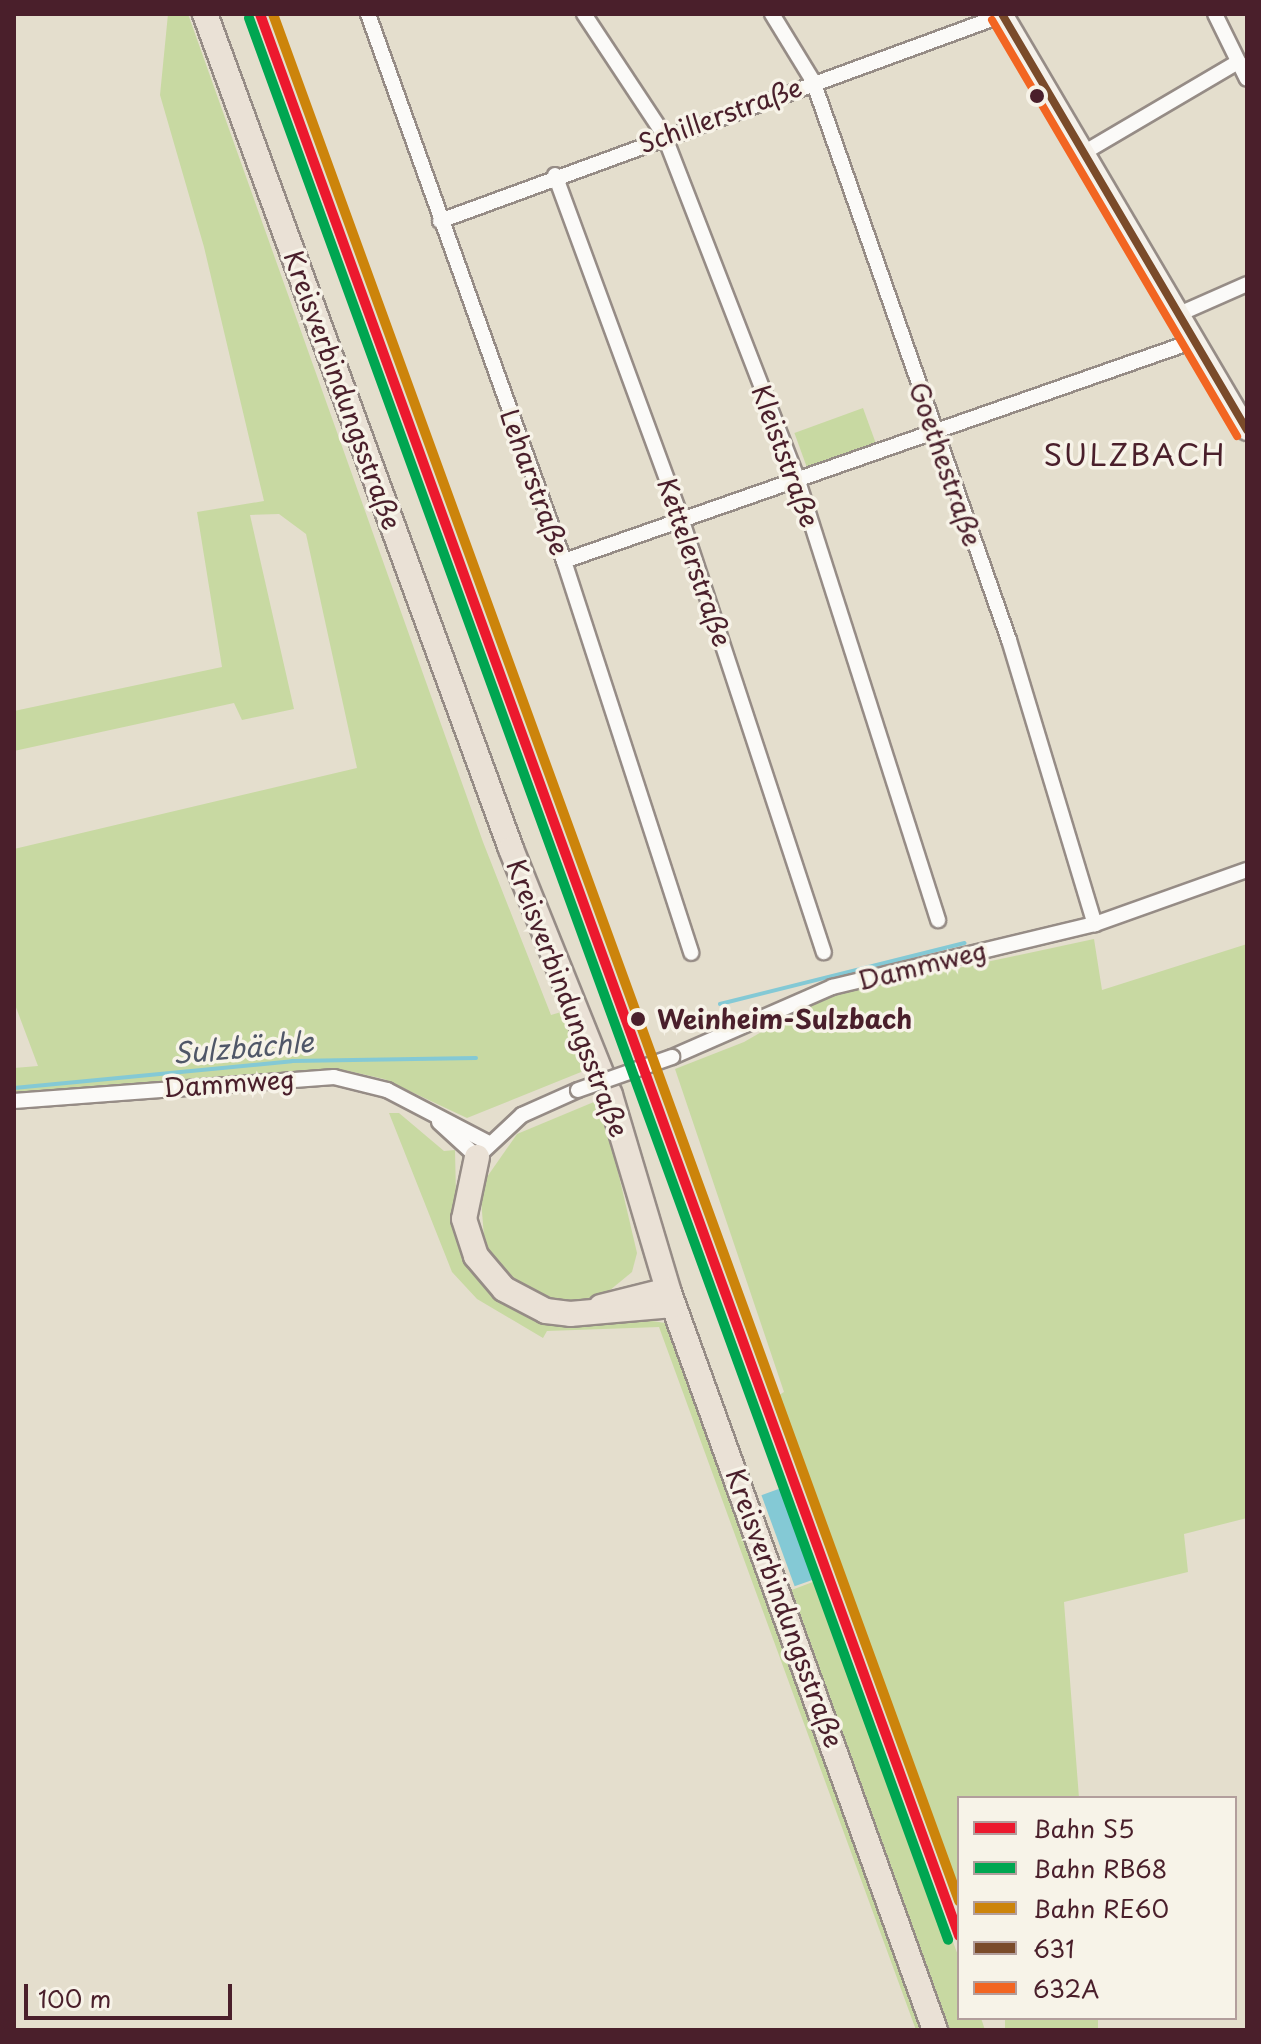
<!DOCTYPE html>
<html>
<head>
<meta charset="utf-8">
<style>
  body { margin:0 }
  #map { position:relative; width:1261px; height:2044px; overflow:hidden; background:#e4decd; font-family:"Playpen Sans",sans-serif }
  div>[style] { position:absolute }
  .green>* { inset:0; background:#c8d9a2; transform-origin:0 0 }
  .water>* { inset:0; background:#84c9d5; transform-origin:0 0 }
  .stream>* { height:4px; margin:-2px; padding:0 2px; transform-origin:2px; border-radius:2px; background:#84c9d5 }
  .roads { filter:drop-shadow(2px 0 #968c86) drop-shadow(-2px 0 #968c86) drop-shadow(0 2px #968c86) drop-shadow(0 -2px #968c86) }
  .street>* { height:14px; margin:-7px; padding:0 7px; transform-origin:7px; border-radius:7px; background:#fbfaf8 }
  .secondary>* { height:20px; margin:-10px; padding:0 10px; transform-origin:10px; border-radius:10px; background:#f5f1ea }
  .primary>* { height:24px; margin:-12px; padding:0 12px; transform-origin:12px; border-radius:12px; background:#eae1d6 }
  .bridges { filter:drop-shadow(2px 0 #968c86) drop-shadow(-2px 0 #968c86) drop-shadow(0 2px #968c86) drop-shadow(0 -2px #968c86) }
  .street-bridge>* { height:14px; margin:-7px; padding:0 7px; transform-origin:7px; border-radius:7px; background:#fbfaf8 }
  .bus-1>* { height:8px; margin:-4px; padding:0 4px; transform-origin:4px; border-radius:4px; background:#7a4b2a }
  .bus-2>* { height:8px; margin:-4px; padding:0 4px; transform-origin:4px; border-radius:4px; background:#f26522 }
  .rail-1>* { height:10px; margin:-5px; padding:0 5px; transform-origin:5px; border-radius:5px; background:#ec192e }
  .rail-2>* { height:10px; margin:-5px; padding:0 5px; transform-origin:5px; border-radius:5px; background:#00a651 }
  .rail-3>* { height:10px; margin:-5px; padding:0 5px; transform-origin:5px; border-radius:5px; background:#cc840b }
  .dots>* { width:22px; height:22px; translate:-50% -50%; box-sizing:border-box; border:4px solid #f7f3e8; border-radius:50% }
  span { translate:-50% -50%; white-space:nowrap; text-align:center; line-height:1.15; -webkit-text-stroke:7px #f7f3e8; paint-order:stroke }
  .street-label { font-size:26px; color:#4a1f2b }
  .stop-label { font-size:26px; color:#4a1f2b; font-weight:700 }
  .left { translate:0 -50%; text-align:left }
  .water-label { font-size:28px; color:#505768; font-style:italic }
  .quarter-label { font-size:30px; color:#4a1f2b; letter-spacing:2px }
  .frame { position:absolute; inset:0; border:16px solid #4a1f2b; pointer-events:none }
  .legend { position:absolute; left:957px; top:1796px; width:280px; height:224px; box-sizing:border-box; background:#f7f3e8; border:2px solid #b29e9c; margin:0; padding:10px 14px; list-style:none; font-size:24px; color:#4a1f2b }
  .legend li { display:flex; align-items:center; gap:16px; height:40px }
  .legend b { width:40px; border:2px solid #b29e9c }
  .scale { position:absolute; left:24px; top:1984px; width:208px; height:36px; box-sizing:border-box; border:4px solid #4a1f2b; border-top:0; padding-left:10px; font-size:24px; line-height:28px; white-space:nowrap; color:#4a1f2b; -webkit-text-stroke:6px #f7f3e8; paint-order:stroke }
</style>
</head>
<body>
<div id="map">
  <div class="green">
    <div style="clip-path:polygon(168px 14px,188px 14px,483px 842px,551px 1015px,571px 1009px,591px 1068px,467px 1118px,384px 1079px,344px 1070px,14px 1096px,14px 1068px,38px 1066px,14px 1002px,14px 849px,357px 768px,306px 534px,279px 514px,250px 515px,294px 709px,242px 720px,234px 703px,14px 751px,14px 711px,222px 667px,197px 512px,264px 501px,204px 247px,160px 95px)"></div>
    <div style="left:863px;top:408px;width:37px;height:73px;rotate:70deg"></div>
    <div style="clip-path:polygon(1094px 939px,1102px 990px,1247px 944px,1247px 1518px,1184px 1534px,1188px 1572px,1064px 1602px,1079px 1798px,959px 1798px,959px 1891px,779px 1395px,784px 1392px,675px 1069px,744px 1042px,822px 997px)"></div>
    <div style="clip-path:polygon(601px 1099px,637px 1253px,632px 1272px,598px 1300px,542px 1300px,508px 1280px,485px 1249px,480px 1187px,517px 1134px)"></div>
    <div style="clip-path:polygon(389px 1113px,399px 1113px,444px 1151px,455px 1150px,457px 1241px,496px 1296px,665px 1323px,926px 2030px,916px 2030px,659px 1327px,547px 1331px,543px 1338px,477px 1299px,452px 1272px)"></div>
    <div style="clip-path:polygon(818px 1580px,959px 1958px,959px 2018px,981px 2018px,985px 2030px,943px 2030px,789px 1591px)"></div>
    <div style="left:1005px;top:2018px;width:93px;height:13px"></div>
  </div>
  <div class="water">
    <div style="left:784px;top:1487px;width:97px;height:24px;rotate:70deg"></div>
  </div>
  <div class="stream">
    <div style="left:720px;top:1004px;width:252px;rotate:-14deg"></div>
    <div style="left:14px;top:1088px;width:279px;rotate:-5.5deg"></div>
    <div style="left:292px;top:1061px;width:184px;rotate:-0.9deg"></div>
  </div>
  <div class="roads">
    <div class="street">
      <div style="left:368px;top:14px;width:581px;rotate:70.29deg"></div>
      <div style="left:564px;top:561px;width:412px;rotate:72deg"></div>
      <div style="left:584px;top:14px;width:145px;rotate:56.5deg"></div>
      <div style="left:664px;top:135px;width:371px;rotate:68.8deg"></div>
      <div style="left:798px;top:481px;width:461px;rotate:72.3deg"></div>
      <div style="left:772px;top:14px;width:79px;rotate:58.5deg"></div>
      <div style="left:813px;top:81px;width:592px;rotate:70.68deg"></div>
      <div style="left:1009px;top:640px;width:297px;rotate:73.2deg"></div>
      <div style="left:1215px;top:14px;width:72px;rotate:63.8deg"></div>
      <div style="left:1085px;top:152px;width:178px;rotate:-30.5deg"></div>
      <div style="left:555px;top:175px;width:369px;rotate:69.8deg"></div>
      <div style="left:682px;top:521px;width:454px;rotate:71.8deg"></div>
      <div style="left:440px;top:221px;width:600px;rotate:-20.1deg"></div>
      <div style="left:1179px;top:314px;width:74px;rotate:-23.8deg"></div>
      <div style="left:564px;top:561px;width:667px;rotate:-19.25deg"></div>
      <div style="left:672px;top:1057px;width:175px;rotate:-23.6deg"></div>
      <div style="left:832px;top:987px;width:270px;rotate:-13.5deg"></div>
      <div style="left:1095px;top:924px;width:161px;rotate:-19.6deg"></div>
      <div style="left:14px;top:1101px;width:321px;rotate:-4.3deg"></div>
      <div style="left:334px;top:1077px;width:55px;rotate:13.8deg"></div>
      <div style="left:387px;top:1090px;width:113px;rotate:27.5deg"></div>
      <div style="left:439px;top:1122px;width:52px;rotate:42.6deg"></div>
      <div style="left:477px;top:1157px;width:62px;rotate:-43deg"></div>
      <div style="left:522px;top:1115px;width:61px;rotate:-24.1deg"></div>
    </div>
    <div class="secondary">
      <div style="left:1002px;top:14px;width:483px;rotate:59.5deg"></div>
    </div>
    <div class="primary">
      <div style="left:205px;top:14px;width:889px;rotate:69.87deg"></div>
      <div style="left:511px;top:849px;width:265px;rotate:68.1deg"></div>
      <div style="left:610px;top:1095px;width:203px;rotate:73.4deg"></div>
      <div style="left:668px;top:1290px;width:787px;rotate:70.16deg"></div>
      <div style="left:477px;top:1157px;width:63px;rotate:101.8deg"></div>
      <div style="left:464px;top:1219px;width:39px;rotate:72deg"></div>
      <div style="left:476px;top:1256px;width:43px;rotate:49.7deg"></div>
      <div style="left:504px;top:1289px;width:47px;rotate:27.6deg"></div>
      <div style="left:546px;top:1311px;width:24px;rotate:7deg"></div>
      <div style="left:570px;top:1314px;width:103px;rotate:-5deg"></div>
      <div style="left:601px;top:1307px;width:69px;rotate:-14.2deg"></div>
    </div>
  </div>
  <div class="bridges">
    <div class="street-bridge">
      <div style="left:578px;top:1090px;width:100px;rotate:-19.3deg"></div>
    </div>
  </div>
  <div class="bus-1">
    <div style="left:1002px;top:14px;width:483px;rotate:59.5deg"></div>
  </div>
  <div class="bus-2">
    <div style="left:992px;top:20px;width:483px;rotate:59.5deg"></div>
  </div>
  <div class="rail-1">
    <div style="left:260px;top:14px;width:2045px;rotate:70.01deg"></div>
  </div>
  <div class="rail-2">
    <div style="left:249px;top:18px;width:2045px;rotate:70.01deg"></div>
  </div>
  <div class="rail-3">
    <div style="left:273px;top:14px;width:2008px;rotate:70.02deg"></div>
  </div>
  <div class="dots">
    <div style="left:1037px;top:96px;background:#4a1f2b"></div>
    <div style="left:638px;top:1019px;background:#4a1f2b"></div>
  </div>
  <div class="street-label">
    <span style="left:720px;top:115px;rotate:-20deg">Schillerstraße</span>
    <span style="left:343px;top:390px;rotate:70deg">Kreisverbindungsstraße</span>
    <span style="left:786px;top:456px;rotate:70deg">Kleiststraße</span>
    <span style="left:946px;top:464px;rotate:71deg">Goethestraße</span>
    <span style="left:535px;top:482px;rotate:70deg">Leharstraße</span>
    <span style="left:695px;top:562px;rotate:71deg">Kettelerstraße</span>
    <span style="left:922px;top:965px;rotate:-14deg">Dammweg</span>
    <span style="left:568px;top:998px;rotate:69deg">Kreisverbindungsstraße</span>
    <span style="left:229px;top:1083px;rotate:-4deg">Dammweg</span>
    <span style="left:785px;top:1608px;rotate:70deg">Kreisverbindungsstraße</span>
  </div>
  <div class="stop-label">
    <span class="left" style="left:657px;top:1019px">Weinheim-Sulzbach</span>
  </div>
  <div class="water-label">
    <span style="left:243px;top:1047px;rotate:-5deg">Sulzbächle</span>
  </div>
  <div class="quarter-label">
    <span style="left:1135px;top:454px">SULZBACH</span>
  </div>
  <div class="frame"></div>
  <ul class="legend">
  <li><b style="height:10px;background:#ec192e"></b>Bahn S5</li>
  <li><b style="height:10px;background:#00a651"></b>Bahn RB68</li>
  <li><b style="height:10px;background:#cc840b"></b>Bahn RE60</li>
  <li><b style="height:10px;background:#7a4b2a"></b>631</li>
  <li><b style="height:10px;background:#f26522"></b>632A</li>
  </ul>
  <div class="scale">100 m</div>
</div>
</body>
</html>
